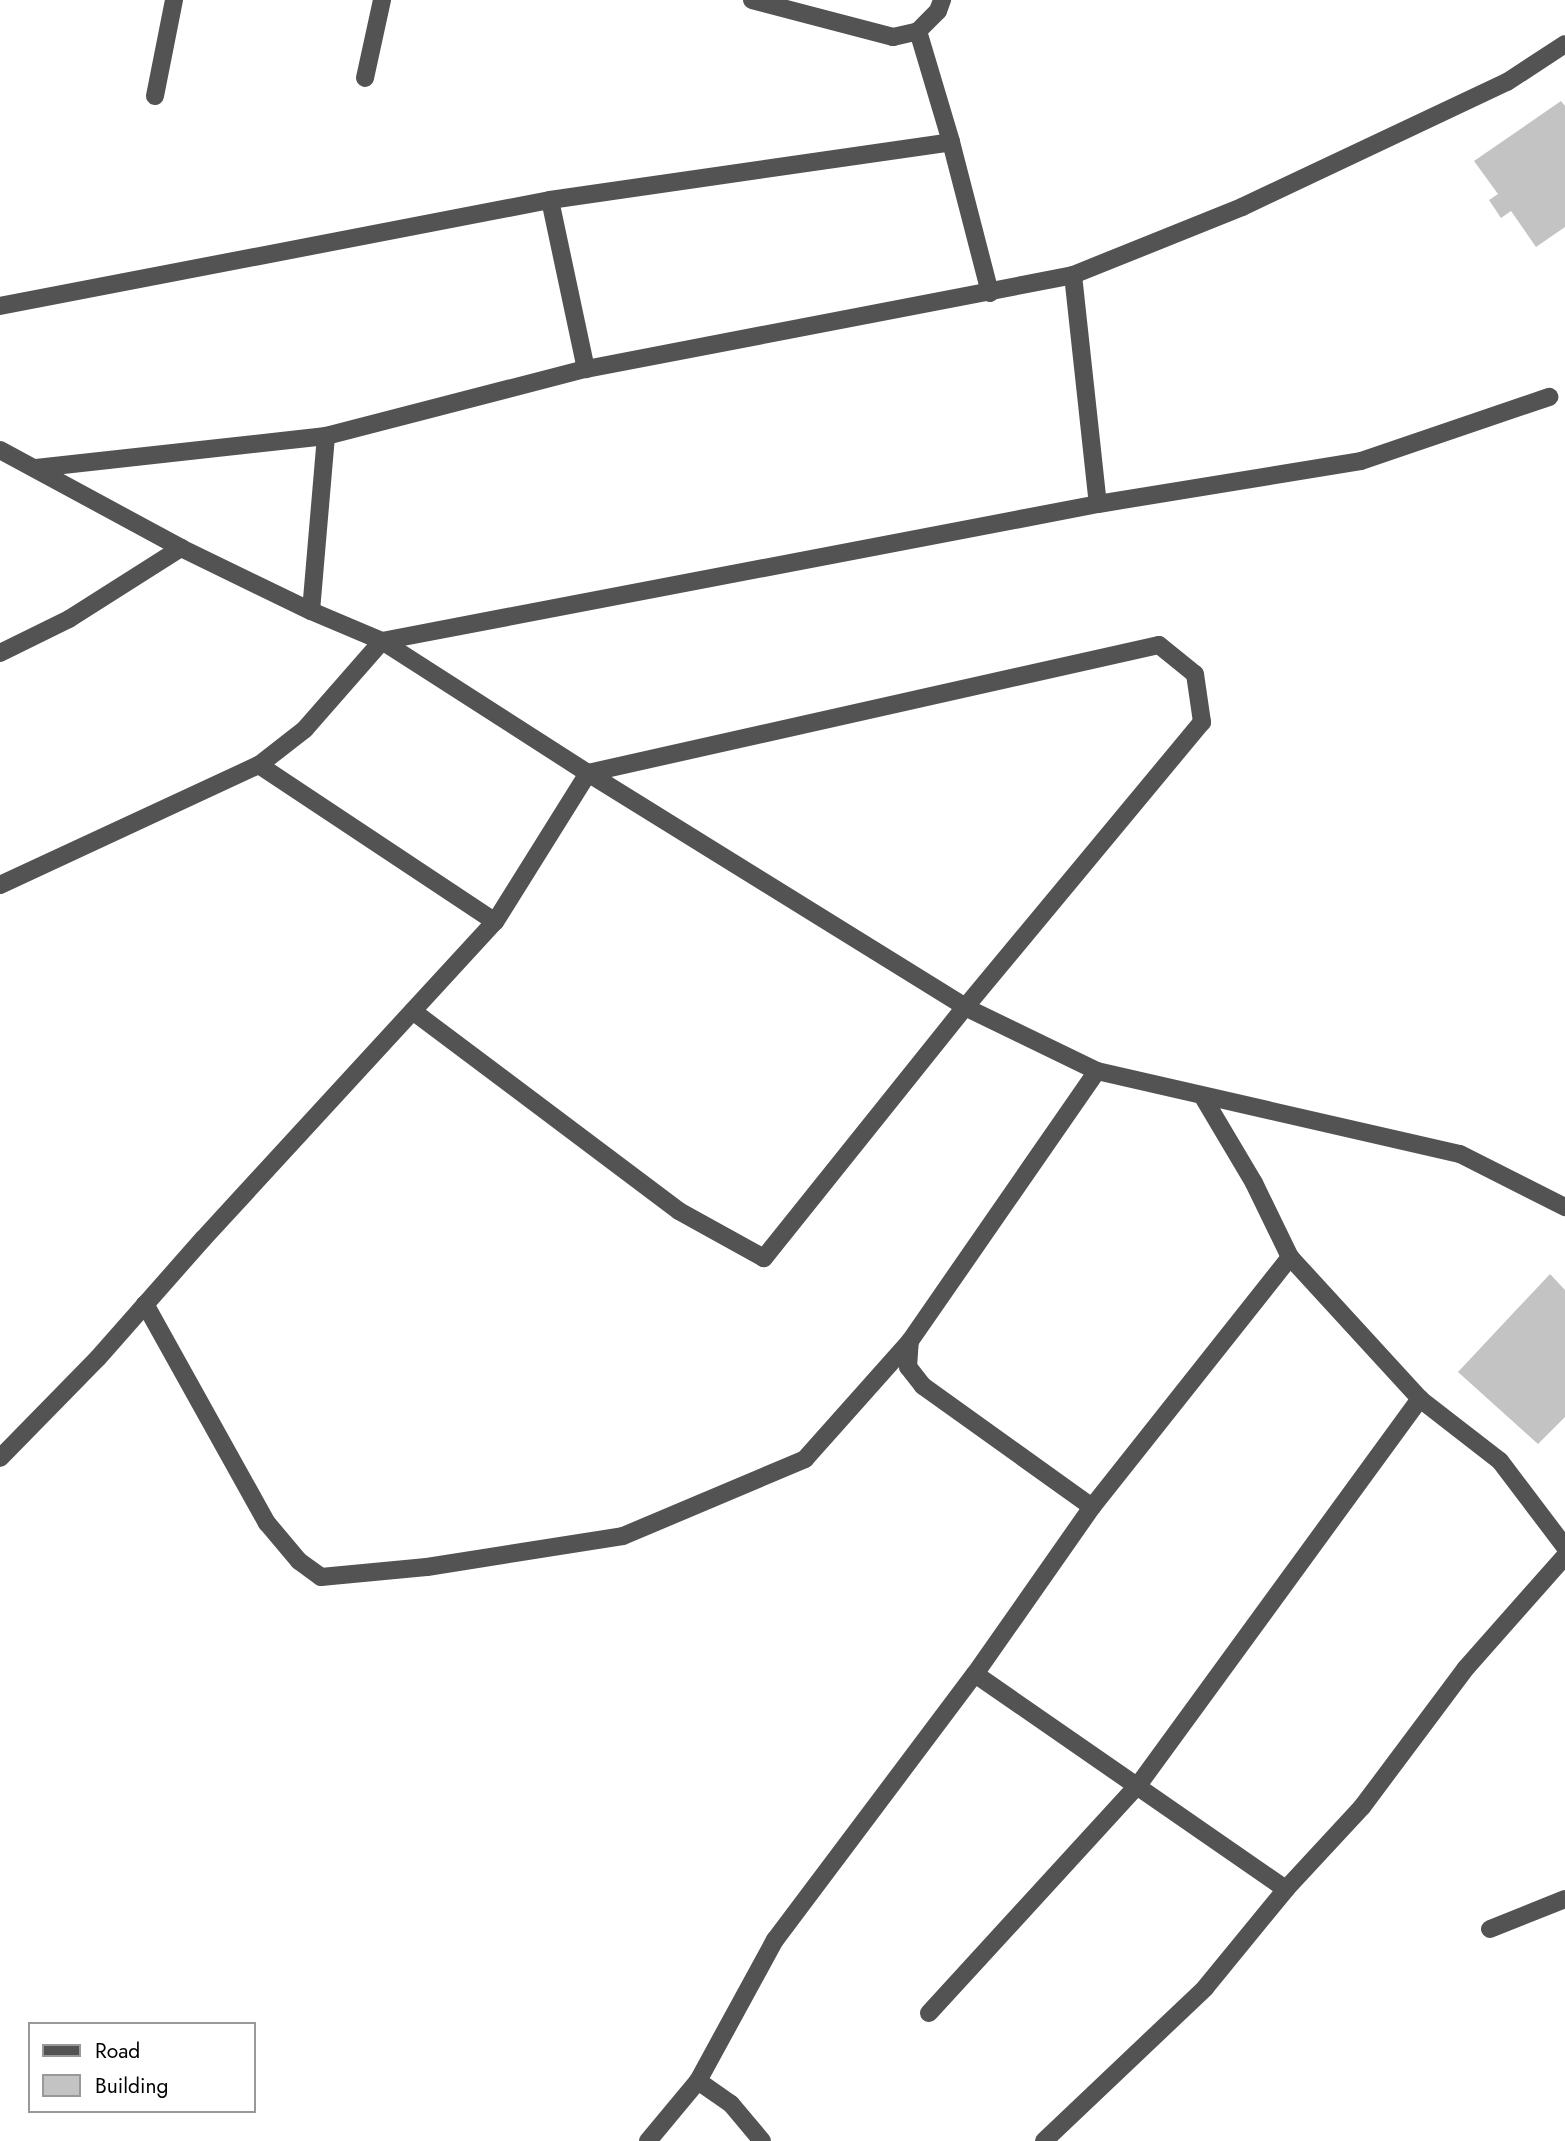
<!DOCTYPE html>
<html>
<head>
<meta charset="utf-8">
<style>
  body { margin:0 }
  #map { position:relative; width:1565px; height:2141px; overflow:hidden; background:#fff; font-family:Jost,sans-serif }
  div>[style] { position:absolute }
  .building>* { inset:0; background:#c3c3c3 }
  .minor>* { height:18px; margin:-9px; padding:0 9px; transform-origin:9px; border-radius:9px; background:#535353 }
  span { translate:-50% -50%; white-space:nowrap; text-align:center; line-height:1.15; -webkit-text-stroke:5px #fff; paint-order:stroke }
  .legend { position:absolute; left:28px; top:2022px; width:228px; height:91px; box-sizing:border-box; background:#fff; border:2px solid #999; margin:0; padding:9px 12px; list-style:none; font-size:21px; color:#000 }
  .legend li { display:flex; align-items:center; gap:14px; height:35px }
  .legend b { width:35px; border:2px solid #999 }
</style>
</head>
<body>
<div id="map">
  <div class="building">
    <div style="clip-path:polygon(1561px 101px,1565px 106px,1565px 227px,1536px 247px,1511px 211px,1501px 218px,1489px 200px,1498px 194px,1474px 161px)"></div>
    <div style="clip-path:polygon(1550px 1274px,1565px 1290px,1565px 1417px,1538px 1444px,1458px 1372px)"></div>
  </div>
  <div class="minor">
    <div style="left:752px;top:0;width:146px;rotate:14.7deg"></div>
    <div style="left:893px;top:37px;width:26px;rotate:-13deg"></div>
    <div style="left:918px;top:31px;width:28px;rotate:-45deg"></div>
    <div style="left:938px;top:11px;width:12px;rotate:-70deg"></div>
    <div style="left:918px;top:31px;width:116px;rotate:73.4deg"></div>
    <div style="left:951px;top:142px;width:156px;rotate:75.5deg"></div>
    <div style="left:365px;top:78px;width:80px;rotate:-77.7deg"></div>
    <div style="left:155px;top:96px;width:98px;rotate:-78.8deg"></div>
    <div style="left:550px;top:200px;width:173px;rotate:78deg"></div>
    <div style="left:1073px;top:275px;width:230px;rotate:83.8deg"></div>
    <div style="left:0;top:306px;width:560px;rotate:-10.91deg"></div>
    <div style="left:550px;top:200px;width:405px;rotate:-8.2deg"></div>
    <div style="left:0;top:450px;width:206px;rotate:28.4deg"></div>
    <div style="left:181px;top:548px;width:144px;rotate:25.9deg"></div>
    <div style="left:311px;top:611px;width:77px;rotate:22.9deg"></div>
    <div style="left:382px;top:641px;width:245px;rotate:32.7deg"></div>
    <div style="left:588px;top:773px;width:444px;rotate:31.8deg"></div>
    <div style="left:965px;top:1007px;width:147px;rotate:25.9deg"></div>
    <div style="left:1097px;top:1071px;width:372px;rotate:12.9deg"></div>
    <div style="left:1460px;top:1154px;width:118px;rotate:26.8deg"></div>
    <div style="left:36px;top:468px;width:292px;rotate:-6.3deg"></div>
    <div style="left:326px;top:436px;width:268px;rotate:-14.5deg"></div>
    <div style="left:586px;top:369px;width:496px;rotate:-10.9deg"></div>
    <div style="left:1073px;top:275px;width:182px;rotate:-21.9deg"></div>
    <div style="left:1242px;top:207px;width:293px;rotate:-25.3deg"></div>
    <div style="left:1507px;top:82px;width:69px;rotate:-33.2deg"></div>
    <div style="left:311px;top:611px;width:176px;rotate:-85.1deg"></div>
    <div style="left:0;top:653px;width:77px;rotate:-26.2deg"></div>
    <div style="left:69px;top:619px;width:133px;rotate:-32.4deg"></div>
    <div style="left:259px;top:765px;width:283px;rotate:33.6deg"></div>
    <div style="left:0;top:885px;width:285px;rotate:-24.9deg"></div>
    <div style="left:259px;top:765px;width:58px;rotate:-38deg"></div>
    <div style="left:305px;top:729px;width:117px;rotate:-48.8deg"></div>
    <div style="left:382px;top:641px;width:729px;rotate:-10.83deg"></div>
    <div style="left:1098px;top:504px;width:266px;rotate:-9.3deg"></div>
    <div style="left:1361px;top:461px;width:199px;rotate:-18.8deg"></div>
    <div style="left:1203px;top:1097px;width:100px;rotate:59.3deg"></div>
    <div style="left:1254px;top:1183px;width:82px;rotate:64.1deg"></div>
    <div style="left:1290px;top:1257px;width:193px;rotate:47.5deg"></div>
    <div style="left:1420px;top:1399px;width:101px;rotate:37.8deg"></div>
    <div style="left:1500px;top:1461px;width:108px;rotate:52.9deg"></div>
    <div style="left:145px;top:1304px;width:251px;rotate:60.9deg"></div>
    <div style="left:267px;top:1523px;width:50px;rotate:49.9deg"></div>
    <div style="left:299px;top:1561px;width:27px;rotate:36deg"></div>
    <div style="left:321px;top:1577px;width:106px;rotate:-5.4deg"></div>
    <div style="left:427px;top:1567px;width:198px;rotate:-9deg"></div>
    <div style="left:623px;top:1536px;width:198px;rotate:-22.9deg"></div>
    <div style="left:805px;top:1459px;width:158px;rotate:-48.3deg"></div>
    <div style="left:0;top:1458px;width:140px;rotate:-45.6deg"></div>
    <div style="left:98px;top:1358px;width:159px;rotate:-48.6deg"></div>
    <div style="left:203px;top:1239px;width:431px;rotate:-47.4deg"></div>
    <div style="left:495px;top:922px;width:176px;rotate:-58deg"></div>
    <div style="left:588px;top:773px;width:585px;rotate:-12.64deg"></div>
    <div style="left:1159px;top:645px;width:46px;rotate:38.9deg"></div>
    <div style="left:1195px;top:674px;width:49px;rotate:81.7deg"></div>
    <div style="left:1202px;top:722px;width:371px;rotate:129.7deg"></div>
    <div style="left:965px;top:1007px;width:322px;rotate:128.7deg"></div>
    <div style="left:764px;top:1258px;width:97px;rotate:-151.1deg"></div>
    <div style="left:679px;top:1211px;width:333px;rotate:-143.1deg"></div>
    <div style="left:1092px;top:1507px;width:208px;rotate:-144.4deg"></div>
    <div style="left:923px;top:1386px;width:24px;rotate:-128deg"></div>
    <div style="left:908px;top:1367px;width:26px;rotate:-86deg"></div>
    <div style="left:910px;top:1341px;width:328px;rotate:-55.3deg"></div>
    <div style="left:975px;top:1674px;width:378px;rotate:34.7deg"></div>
    <div style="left:1490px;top:1929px;width:81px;rotate:-21.8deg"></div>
    <div style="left:929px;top:2013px;width:311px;rotate:-47.5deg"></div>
    <div style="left:1139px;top:1784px;width:477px;rotate:-53.9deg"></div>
    <div style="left:698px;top:2081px;width:40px;rotate:34.9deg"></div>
    <div style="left:731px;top:2104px;width:48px;rotate:50deg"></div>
    <div style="left:648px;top:2141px;width:78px;rotate:-50.2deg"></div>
    <div style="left:698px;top:2081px;width:161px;rotate:-61.4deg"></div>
    <div style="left:775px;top:1940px;width:333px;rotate:-53.1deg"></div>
    <div style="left:975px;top:1674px;width:204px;rotate:-55deg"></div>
    <div style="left:1092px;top:1507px;width:319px;rotate:-51.6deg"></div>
    <div style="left:1044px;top:2141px;width:222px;rotate:-43.5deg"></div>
    <div style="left:1205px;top:1988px;width:128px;rotate:-50.7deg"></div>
    <div style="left:1286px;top:1889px;width:112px;rotate:-47.2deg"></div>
    <div style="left:1362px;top:1807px;width:174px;rotate:-53.2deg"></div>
    <div style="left:1466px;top:1668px;width:149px;rotate:-48.5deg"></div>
  </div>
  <ul class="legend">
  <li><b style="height:9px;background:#535353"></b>Road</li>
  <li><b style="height:19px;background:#c3c3c3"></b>Building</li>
  </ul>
</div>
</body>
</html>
